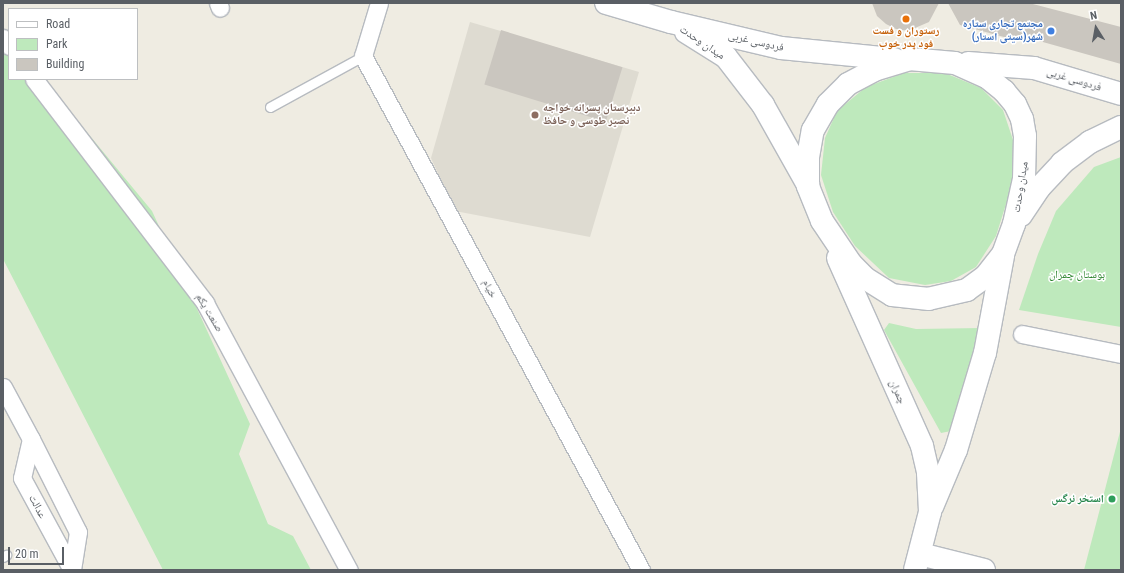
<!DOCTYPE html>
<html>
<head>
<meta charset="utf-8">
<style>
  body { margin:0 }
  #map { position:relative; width:1124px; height:573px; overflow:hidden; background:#efece2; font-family:"Roboto Condensed","Noto Naskh Arabic",sans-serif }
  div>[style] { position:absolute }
  .education>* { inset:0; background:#dedbd1 }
  .green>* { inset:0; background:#bee9bc }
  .building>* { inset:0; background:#cac6bf; transform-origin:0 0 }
  .roads { filter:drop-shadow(1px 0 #b7bbc0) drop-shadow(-1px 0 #b7bbc0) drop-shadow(0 1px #b7bbc0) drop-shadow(0 -1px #b7bbc0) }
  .lane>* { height:9px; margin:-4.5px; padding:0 4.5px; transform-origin:4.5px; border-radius:4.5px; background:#fff }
  .street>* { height:17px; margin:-8.5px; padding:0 8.5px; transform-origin:8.5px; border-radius:8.5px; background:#fff }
  .secondary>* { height:22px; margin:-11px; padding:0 11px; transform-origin:11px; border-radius:11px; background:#fff }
  .dots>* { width:11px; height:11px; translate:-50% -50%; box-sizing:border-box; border:2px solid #fff; border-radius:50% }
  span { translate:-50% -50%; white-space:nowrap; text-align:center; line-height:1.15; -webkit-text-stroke:3px #fff; paint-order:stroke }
  .shop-label { font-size:11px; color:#366cbe; font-weight:700 }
  .right { translate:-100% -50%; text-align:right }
  .food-label { font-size:11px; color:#c56008; font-weight:700 }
  .street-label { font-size:11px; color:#5a5f65 }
  .education-label { font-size:11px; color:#785e54; font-weight:700 }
  .left { translate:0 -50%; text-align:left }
  .park-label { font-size:11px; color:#2b832c }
  .leisure-label { font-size:11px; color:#27864d; font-weight:700 }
  .frame { position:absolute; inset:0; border:4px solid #5a5f65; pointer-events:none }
  .legend { position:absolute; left:8px; top:8px; width:130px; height:72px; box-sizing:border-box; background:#fff; border:1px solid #bdbfc1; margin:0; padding:5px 7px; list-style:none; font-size:12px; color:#5a5f65 }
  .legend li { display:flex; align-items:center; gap:8px; height:20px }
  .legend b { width:20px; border:1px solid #bdbfc1 }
  .north { position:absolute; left:1076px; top:8px; width:40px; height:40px; -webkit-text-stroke:3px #fff; paint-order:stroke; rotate:349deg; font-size:11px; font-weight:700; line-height:16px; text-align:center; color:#5a5f65 }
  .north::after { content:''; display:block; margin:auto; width:14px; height:18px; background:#5a5f65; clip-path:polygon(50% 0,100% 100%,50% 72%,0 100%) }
  .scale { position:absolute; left:8px; top:547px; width:56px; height:18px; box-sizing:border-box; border:2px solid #5a5f65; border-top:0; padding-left:5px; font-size:12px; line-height:14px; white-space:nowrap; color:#5a5f65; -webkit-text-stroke:3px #fff; paint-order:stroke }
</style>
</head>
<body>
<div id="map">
  <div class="education">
    <div style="clip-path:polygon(470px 22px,639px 72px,590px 237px,455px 211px,431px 158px)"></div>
  </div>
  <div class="green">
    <div style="clip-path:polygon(3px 31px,9px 38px,9px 79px,43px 79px,152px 211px,250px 424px,239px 454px,268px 524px,293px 536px,311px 570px,163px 570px,3px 259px)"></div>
    <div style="clip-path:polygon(904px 73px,945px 73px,981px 88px,1003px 110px,1013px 140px,1012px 185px,996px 236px,976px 267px,951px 281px,925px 285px,889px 278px,855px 246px,833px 212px,821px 175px,825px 138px,837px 111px,866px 87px)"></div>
    <div style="clip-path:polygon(1121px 157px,1121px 327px,1019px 310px,1038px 254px,1056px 211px,1094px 167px)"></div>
    <div style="clip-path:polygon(889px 323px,916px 329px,981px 328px,951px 431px,941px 433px,884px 330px)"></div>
    <div style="clip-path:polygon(1121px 428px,1121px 570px,1084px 570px)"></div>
  </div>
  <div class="building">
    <div style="clip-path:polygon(872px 3px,939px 3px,929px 22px,908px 31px,896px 29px,886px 24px,877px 16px)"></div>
    <div style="clip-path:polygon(948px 3px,1029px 3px,1121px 27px,1121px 64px,1018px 35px,1015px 40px,960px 25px)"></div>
    <div style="left:501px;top:30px;width:127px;height:57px;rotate:17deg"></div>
  </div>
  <div class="roads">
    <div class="lane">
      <div style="left:270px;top:107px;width:106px;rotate:-28.7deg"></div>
      <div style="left:3px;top:557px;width:4px;rotate:-34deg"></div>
    </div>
    <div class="street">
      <div style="left:218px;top:3px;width:5px;rotate:68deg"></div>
      <div style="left:379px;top:3px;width:55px;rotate:106.8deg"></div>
      <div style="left:363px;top:56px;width:584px;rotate:61.59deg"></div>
      <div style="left:3px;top:38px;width:10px;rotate:53deg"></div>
      <div style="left:34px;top:79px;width:282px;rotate:52.6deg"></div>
      <div style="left:205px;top:303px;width:303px;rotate:61.7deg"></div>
      <div style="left:1022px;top:334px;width:101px;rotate:11.4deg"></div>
      <div style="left:3px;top:387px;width:59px;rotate:61.7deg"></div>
      <div style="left:31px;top:439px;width:40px;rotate:103deg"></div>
      <div style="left:22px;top:478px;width:105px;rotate:61.5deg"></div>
      <div style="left:31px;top:439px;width:104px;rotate:63.2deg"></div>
      <div style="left:78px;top:532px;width:38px;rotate:99deg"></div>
    </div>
    <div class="secondary">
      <div style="left:606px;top:3px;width:68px;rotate:16.3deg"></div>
      <div style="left:671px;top:22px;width:113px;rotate:13.3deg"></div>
      <div style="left:781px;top:48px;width:114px;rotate:5.6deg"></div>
      <div style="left:686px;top:32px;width:47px;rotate:32deg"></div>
      <div style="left:726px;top:57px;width:61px;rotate:52.4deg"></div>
      <div style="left:763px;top:105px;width:92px;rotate:60.6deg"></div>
      <div style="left:909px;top:59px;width:46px;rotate:5deg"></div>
      <div style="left:955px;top:63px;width:36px;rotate:24deg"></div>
      <div style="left:988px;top:78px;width:21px;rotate:39deg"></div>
      <div style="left:1004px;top:91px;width:17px;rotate:50deg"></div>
      <div style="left:1015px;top:104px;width:17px;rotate:65deg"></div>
      <div style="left:1022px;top:119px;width:17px;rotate:80deg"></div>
      <div style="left:1025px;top:136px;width:43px;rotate:91.3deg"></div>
      <div style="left:1024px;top:179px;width:46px;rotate:102.5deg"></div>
      <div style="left:1014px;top:224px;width:32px;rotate:110deg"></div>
      <div style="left:1003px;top:254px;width:28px;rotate:128deg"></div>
      <div style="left:986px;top:276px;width:24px;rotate:144deg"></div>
      <div style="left:967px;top:290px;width:39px;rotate:167deg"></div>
      <div style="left:929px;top:299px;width:37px;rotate:-174deg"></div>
      <div style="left:892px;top:295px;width:32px;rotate:-148deg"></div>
      <div style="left:865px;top:278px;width:20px;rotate:-135deg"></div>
      <div style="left:851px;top:264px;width:52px;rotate:-124deg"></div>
      <div style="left:822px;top:221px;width:38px;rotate:-112deg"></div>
      <div style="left:808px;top:186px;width:29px;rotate:-90deg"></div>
      <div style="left:808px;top:157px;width:27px;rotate:-80deg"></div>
      <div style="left:813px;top:130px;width:30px;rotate:-60deg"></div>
      <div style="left:828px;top:104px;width:28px;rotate:-45deg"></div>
      <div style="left:848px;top:84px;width:30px;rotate:-28deg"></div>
      <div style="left:874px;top:70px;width:37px;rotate:-17deg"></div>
      <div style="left:968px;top:63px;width:66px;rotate:4.3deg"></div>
      <div style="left:1034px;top:68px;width:91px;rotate:16.6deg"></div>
      <div style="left:1021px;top:215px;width:32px;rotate:-56deg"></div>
      <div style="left:1039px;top:188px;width:34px;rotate:-47deg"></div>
      <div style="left:1062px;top:163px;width:35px;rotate:-37deg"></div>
      <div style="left:1090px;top:142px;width:34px;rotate:-26deg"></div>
      <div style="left:838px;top:258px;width:206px;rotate:65.9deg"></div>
      <div style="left:922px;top:446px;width:28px;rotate:77deg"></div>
      <div style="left:928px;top:473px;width:39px;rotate:87deg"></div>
      <div style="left:930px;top:512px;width:60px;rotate:104.5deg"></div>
      <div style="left:932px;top:507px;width:62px;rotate:-67.2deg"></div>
      <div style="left:956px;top:450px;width:101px;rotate:-73.4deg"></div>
      <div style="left:985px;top:353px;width:99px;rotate:-79.5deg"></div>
      <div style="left:920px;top:554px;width:66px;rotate:14deg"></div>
    </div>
  </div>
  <div class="dots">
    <div style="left:906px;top:19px;background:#e8710a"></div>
    <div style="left:1051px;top:31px;background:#3f7fe0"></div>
    <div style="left:535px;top:115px;background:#8d6e63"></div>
    <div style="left:1112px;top:499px;background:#2e9e5b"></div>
  </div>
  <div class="shop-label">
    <span class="right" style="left:1043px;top:31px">مجتمع تجاری ستاره<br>شهر(سیتی استار)</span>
  </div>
  <div class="food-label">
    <span style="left:906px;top:38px">رستوران و فست<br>فود پدر خوب</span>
  </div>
  <div class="street-label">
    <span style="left:756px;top:42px;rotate:13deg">فردوسی غربی</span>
    <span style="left:702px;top:43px;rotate:34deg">میدان وحدت</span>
    <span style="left:1074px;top:80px;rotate:17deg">فردوسی غربی</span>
    <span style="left:1021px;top:187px;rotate:-81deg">میدان وحدت</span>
    <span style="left:489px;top:289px;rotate:62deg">خیام</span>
    <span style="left:209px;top:313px;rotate:59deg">صنعت یکم</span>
    <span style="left:897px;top:392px;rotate:66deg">چمران</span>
    <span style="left:37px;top:507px;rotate:62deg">عدالت</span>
  </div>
  <div class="education-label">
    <span class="left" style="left:543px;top:115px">دبیرستان پسرانه خواجه<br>نصیر طوسی و حافظ</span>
  </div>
  <div class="park-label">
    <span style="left:1077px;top:275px">بوستان چمران</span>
  </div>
  <div class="leisure-label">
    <span class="right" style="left:1104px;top:499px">استخر نرگس</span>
  </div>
  <div class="frame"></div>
  <ul class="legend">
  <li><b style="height:5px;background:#fff"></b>Road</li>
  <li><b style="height:11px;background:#bee9bc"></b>Park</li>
  <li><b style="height:11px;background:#cac6bf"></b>Building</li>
  </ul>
  <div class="north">N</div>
  <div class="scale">20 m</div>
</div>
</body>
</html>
